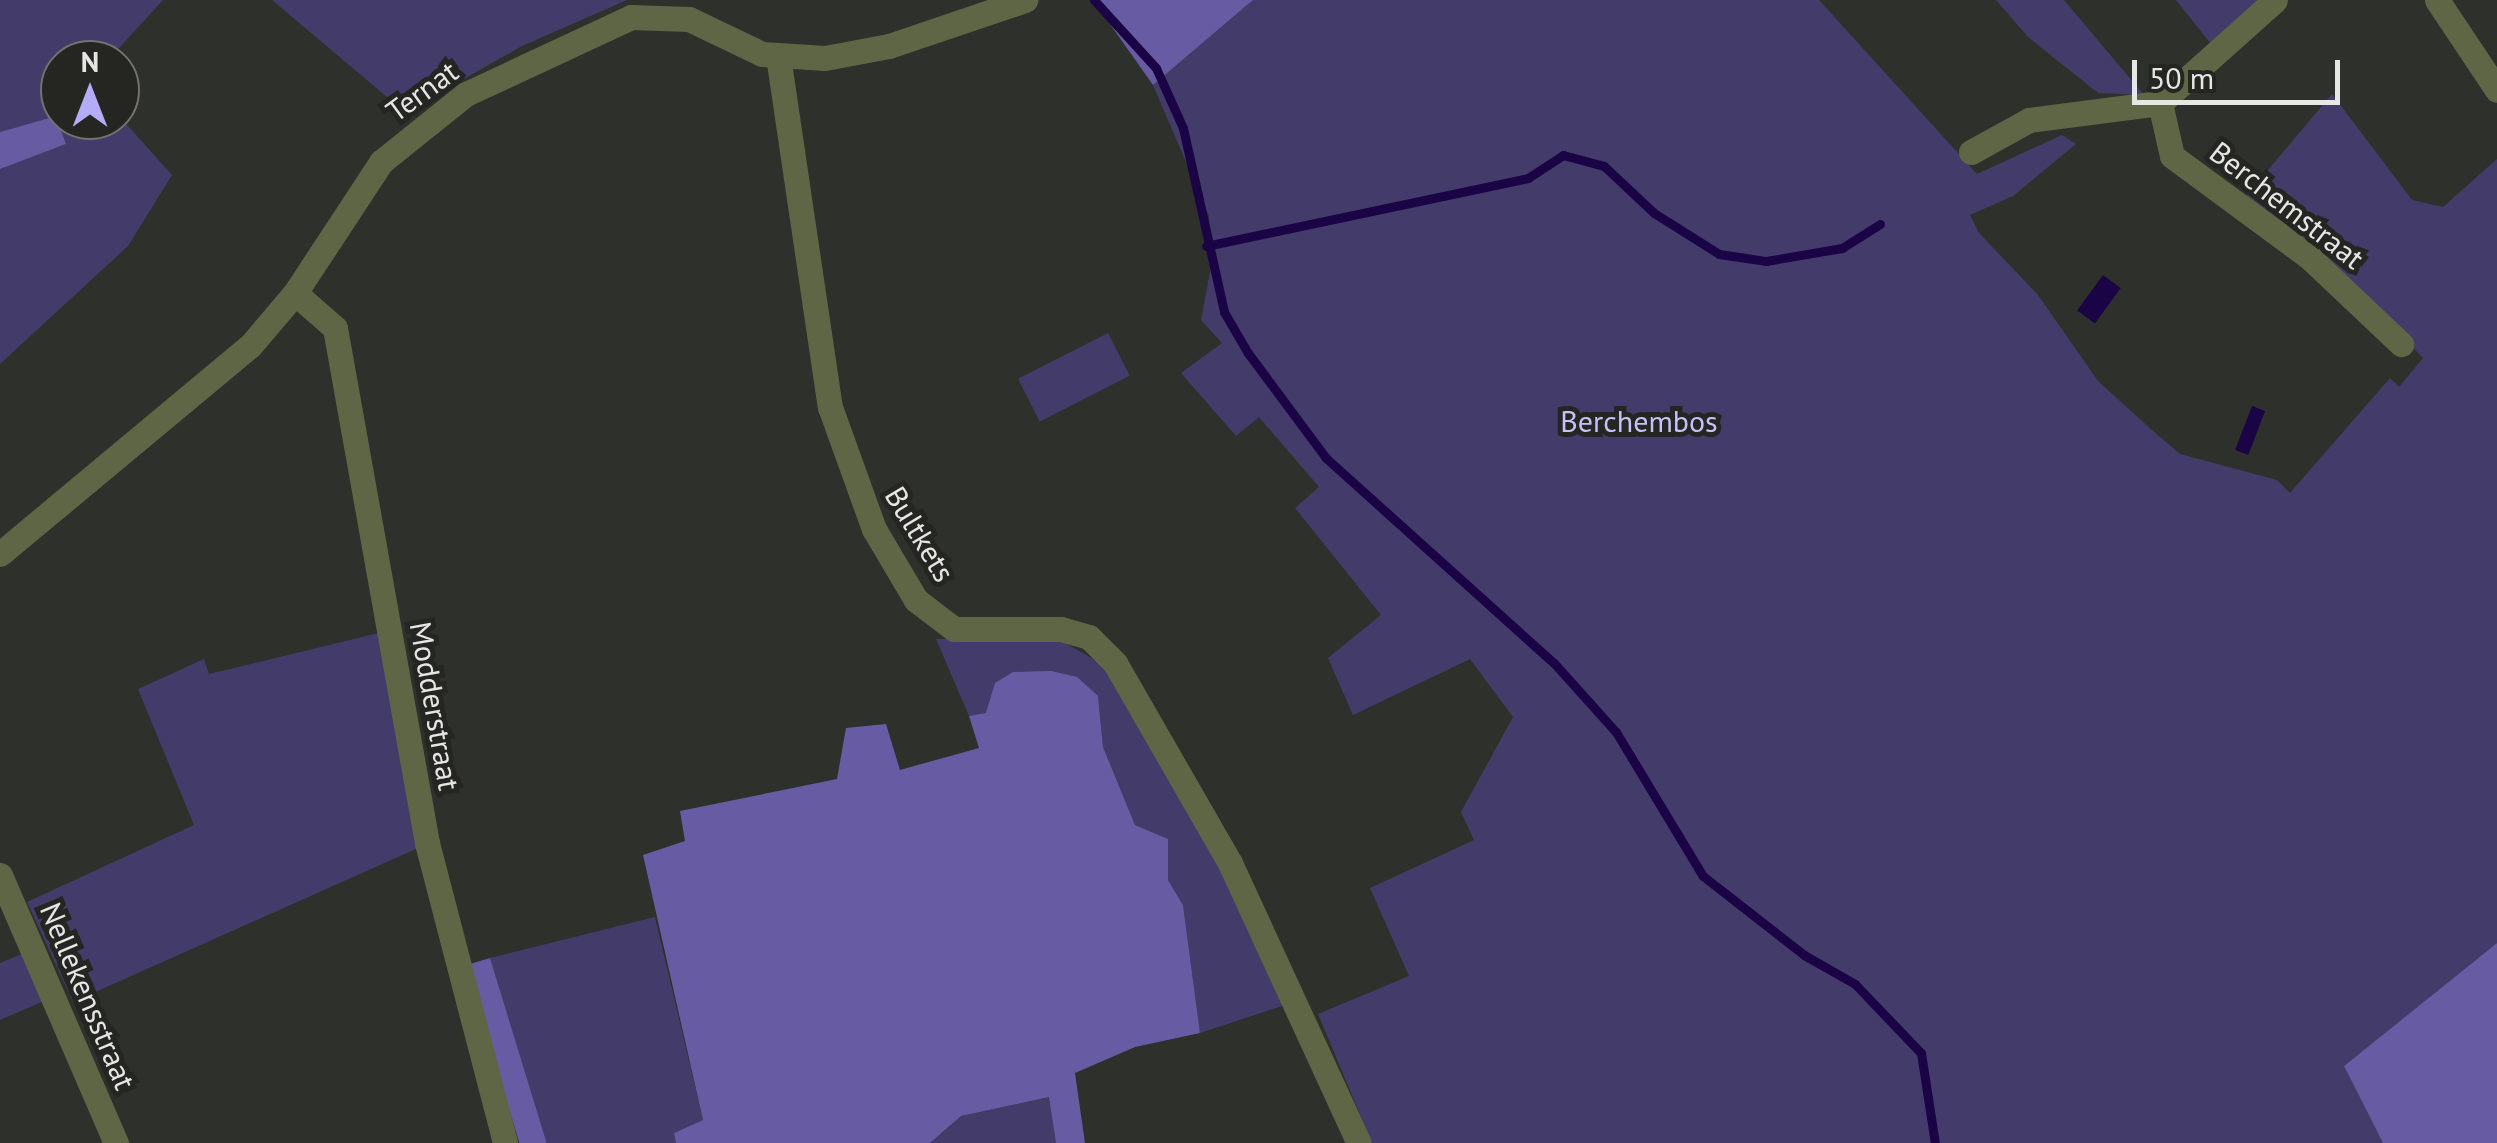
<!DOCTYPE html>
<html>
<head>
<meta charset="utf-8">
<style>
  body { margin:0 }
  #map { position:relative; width:2497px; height:1143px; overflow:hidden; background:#2e302b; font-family:"PT Sans",sans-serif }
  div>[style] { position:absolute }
  .green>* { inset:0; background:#433c6b; transform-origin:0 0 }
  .forest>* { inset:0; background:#675ca4; transform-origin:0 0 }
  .water>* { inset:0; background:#1b0446; transform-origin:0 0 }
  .stream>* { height:9px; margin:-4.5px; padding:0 4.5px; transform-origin:4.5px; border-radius:4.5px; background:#1b0446 }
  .street>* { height:25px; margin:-12.5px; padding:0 12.5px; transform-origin:12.5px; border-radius:12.5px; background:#5f6646 }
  span { translate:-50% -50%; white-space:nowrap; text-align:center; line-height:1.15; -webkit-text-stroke:10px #252621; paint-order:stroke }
  .street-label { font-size:30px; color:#e6e7e4 }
  .park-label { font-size:30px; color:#c6c0fc }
  .north { position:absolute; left:40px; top:40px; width:100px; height:100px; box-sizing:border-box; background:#252621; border:2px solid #72736f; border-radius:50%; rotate:0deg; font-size:28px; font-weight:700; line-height:40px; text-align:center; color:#e6e7e4 }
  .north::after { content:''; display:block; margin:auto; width:35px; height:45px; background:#b5acf8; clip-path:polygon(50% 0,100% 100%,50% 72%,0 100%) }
  .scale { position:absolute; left:2132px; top:60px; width:208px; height:45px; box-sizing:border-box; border:5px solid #e6e7e4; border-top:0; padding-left:12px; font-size:30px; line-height:35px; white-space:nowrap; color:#e6e7e4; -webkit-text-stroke:8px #252621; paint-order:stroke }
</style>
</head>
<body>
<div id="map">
  <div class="green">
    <div style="clip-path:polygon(0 0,163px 0,108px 60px,60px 60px,60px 120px,120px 117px,172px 175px,128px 246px,0 364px,0 169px,66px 144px,56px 116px,0 132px)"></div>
    <div style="clip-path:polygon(272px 0,627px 0,522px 46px,448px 88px,412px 118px)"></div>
    <div style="clip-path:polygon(1253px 0,1819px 0,1977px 174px,2062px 135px,2076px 144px,2013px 196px,1970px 215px,1979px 233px,2038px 295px,2098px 381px,2153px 431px,2180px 454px,2277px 480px,2290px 493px,2390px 378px,2399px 387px,2423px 358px,2360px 294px,2242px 201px,2332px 94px,2412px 200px,2443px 207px,2497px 159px,2497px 943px,2344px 1066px,2383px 1143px,1372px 1143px,1318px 1014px,1409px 976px,1370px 888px,1474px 840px,1461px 812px,1513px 717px,1470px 659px,1353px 715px,1328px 658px,1381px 615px,1295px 508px,1319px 487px,1259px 417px,1236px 436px,1181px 373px,1222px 343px,1201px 320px,1210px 272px,1209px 216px,1153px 85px)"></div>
    <div style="clip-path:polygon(1996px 0,2064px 0,2144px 95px,2098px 93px,2028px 37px)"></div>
    <div style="clip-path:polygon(2176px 0,2263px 0,2215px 49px)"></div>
    <div style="left:1108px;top:333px;width:48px;height:101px;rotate:63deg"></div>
    <div style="clip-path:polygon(379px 633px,418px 848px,73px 1002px,27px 902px,194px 825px,138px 689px,204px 659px,209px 674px)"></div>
    <div style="clip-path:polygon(936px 639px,1058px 639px,1102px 664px,1217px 856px,1285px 1005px,1200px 1033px,1183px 905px,1168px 880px,1168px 839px,1135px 825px,1103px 747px,1098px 696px,969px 716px)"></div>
    <div style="clip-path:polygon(655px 917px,703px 1120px,674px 1133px,676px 1143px,545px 1143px,490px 958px)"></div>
    <div style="clip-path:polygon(24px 953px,44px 1001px,0 1020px,0 963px)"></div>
    <div style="clip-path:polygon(1050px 1097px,1056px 1143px,930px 1143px,961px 1116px)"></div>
  </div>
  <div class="forest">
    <div style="clip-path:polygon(1093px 0,1253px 0,1153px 85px)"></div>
    <div style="clip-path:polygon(56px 116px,66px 144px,0 169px,0 132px)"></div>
    <div style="clip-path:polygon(1051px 671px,1077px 677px,1098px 696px,1103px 747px,1135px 825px,1168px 839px,1168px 880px,1183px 905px,1200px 1033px,1135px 1047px,1075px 1073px,1085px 1143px,1056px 1143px,1049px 1097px,961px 1116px,930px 1143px,676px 1143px,674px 1133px,703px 1120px,643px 855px,685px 841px,680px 811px,837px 779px,846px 728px,886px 724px,900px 770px,979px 748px,969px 716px,986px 713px,995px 683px,1013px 672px)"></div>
    <div style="clip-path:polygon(2497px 943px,2497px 1143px,2383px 1143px,2344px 1066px)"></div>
    <div style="left:490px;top:958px;width:193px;height:26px;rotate:73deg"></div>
  </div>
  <div class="water">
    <div style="left:2103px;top:275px;width:22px;height:44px;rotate:36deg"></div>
    <div style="left:2252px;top:406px;width:14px;height:47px;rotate:21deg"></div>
  </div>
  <div class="stream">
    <div style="left:1094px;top:0;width:92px;rotate:47.6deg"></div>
    <div style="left:1156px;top:68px;width:66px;rotate:65.8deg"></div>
    <div style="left:1183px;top:128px;width:189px;rotate:77.4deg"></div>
    <div style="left:1224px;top:312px;width:48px;rotate:59.7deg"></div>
    <div style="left:1248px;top:353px;width:131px;rotate:53.4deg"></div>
    <div style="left:1326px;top:458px;width:307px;rotate:42deg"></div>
    <div style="left:1554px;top:663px;width:93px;rotate:48.1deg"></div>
    <div style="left:1616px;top:732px;width:168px;rotate:58.9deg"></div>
    <div style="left:1703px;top:876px;width:128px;rotate:38deg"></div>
    <div style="left:1804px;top:955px;width:59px;rotate:29.6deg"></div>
    <div style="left:1855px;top:984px;width:95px;rotate:46.3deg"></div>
    <div style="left:1921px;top:1053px;width:91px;rotate:81.2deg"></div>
    <div style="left:1206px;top:246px;width:329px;rotate:-11.9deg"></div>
    <div style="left:1528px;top:178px;width:42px;rotate:-33.3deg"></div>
    <div style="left:1563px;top:155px;width:42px;rotate:15deg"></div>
    <div style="left:1604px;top:166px;width:69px;rotate:43.2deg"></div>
    <div style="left:1654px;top:213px;width:77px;rotate:32.2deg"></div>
    <div style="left:1719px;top:254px;width:48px;rotate:8.5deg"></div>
    <div style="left:1766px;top:261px;width:77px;rotate:-9.7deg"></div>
    <div style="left:1842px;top:248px;width:45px;rotate:-32.3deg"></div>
  </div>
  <div class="street">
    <div style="left:2437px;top:0;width:108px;rotate:56.3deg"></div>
    <div style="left:778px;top:56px;width:355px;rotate:81.6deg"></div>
    <div style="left:830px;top:407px;width:130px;rotate:70.2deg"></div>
    <div style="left:874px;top:529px;width:82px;rotate:59.4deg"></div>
    <div style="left:916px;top:600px;width:48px;rotate:37.3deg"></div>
    <div style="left:954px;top:629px;width:107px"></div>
    <div style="left:1061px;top:629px;width:29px;rotate:16deg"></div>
    <div style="left:1089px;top:637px;width:37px;rotate:45deg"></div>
    <div style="left:1115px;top:663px;width:231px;rotate:60.1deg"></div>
    <div style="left:1230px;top:863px;width:308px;rotate:65.3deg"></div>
    <div style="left:2160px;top:103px;width:54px;rotate:77.2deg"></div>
    <div style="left:2172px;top:156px;width:170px;rotate:36.4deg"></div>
    <div style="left:2309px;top:257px;width:127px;rotate:43.4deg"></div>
    <div style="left:1971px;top:152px;width:66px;rotate:-28.9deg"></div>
    <div style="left:2029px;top:120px;width:132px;rotate:-7.4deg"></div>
    <div style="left:2160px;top:103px;width:154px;rotate:-41.8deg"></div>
    <div style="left:295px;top:293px;width:53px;rotate:41.2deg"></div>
    <div style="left:335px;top:328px;width:523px;rotate:79.87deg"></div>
    <div style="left:427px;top:843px;width:310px;rotate:75.4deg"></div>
    <div style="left:0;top:554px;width:325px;rotate:-39.8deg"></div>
    <div style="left:250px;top:346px;width:70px;rotate:-49.7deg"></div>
    <div style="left:295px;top:293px;width:157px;rotate:-56.7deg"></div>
    <div style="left:381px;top:162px;width:109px;rotate:-38.7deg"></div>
    <div style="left:466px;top:94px;width:182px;rotate:-25deg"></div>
    <div style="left:631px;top:17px;width:58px;rotate:2deg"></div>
    <div style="left:689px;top:19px;width:81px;rotate:25.6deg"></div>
    <div style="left:762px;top:54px;width:63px;rotate:3.6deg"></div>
    <div style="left:825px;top:58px;width:65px;rotate:-10.6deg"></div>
    <div style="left:889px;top:46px;width:144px;rotate:-18.7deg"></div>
    <div style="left:0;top:875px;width:292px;rotate:66.6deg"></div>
  </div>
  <div class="street-label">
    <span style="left:422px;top:91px;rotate:-36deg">Ternat</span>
    <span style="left:2287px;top:205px;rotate:38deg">Berchemstraat</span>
    <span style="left:920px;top:534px;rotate:59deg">Bultkets</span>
    <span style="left:435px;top:706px;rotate:80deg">Modderstraat</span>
    <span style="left:88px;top:996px;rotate:67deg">Nellekensstraat</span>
  </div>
  <div class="park-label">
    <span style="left:1639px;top:421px">Berchembos</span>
  </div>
  <div class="north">N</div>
  <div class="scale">50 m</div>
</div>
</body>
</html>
